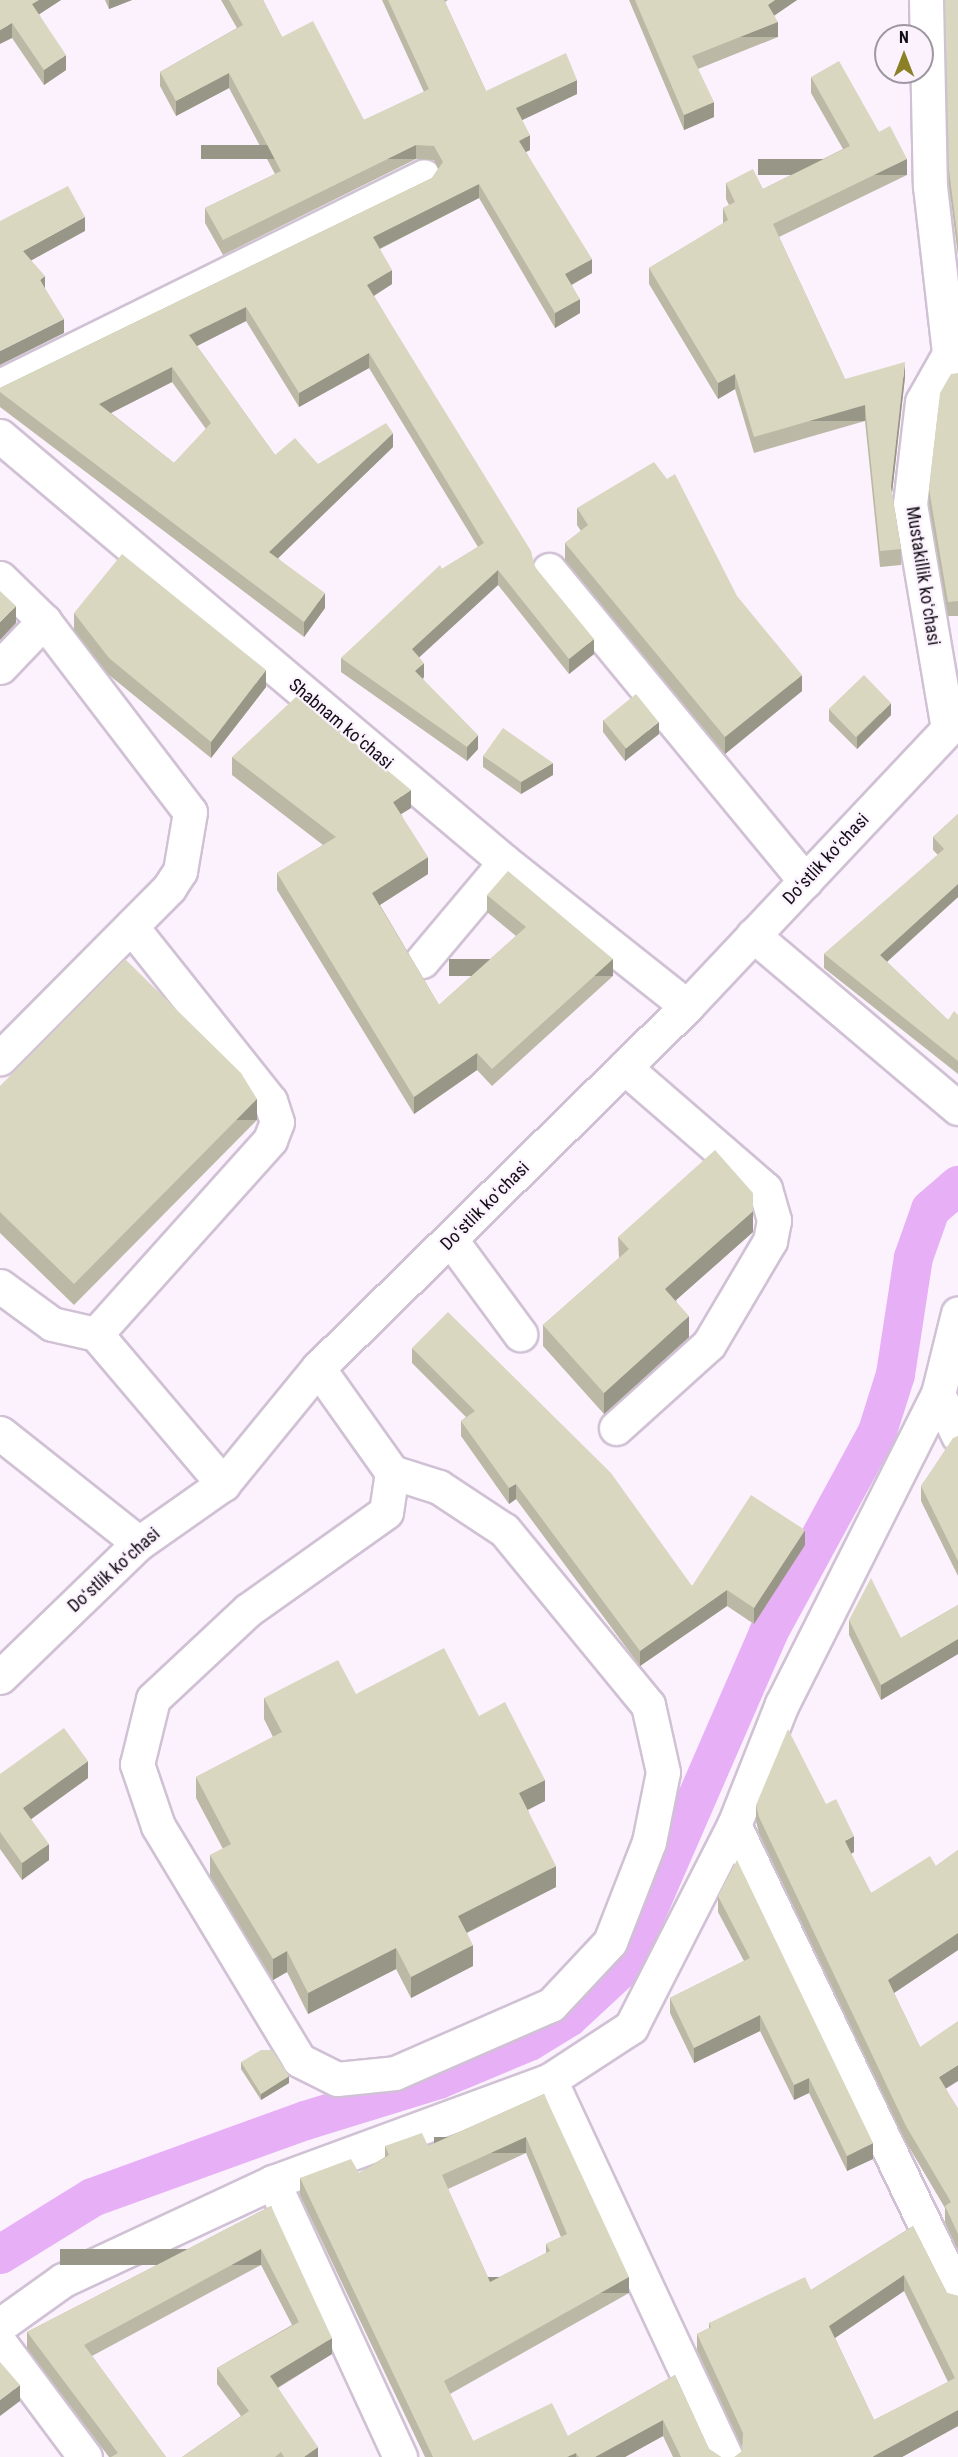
<!DOCTYPE html>
<html>
<head>
<meta charset="utf-8">
<style>
  body { margin:0 }
  #map { position:relative; width:958px; height:2457px; overflow:hidden; background:#fbf2fe; font-family:"Roboto Condensed",sans-serif }
  div>[style] { position:absolute }
  .canal>* { height:39px; margin:-19.5px; padding:0 19.5px; transform-origin:19.5px; border-radius:19.5px; background:#e7aff6 }
  .roads { filter:drop-shadow(2px 0 #d0c1d4) drop-shadow(-2px 0 #d0c1d4) drop-shadow(0 2px #d0c1d4) drop-shadow(0 -2px #d0c1d4) }
  .minor>* { height:33px; margin:-16.5px; padding:0 16.5px; transform-origin:16.5px; border-radius:16.5px; background:#fff }
  .wall>* { inset:0; background:#bbb9a5 }
  .shaded-wall>* { inset:0; background:#989686; transform-origin:0 0 }
  .building>* { inset:0; background:#d9d7c0; transform-origin:0 0 }
  span { translate:-50% -50%; white-space:nowrap; text-align:center; line-height:1.15; -webkit-text-stroke:4.5px #fbf2fe; paint-order:stroke }
  .street-label { font-size:18px; color:#130e15 }
  .north { position:absolute; left:874px; top:24px; width:60px; height:60px; box-sizing:border-box; background:#fbf2fe; border:2px solid #9e97a1; border-radius:50%; rotate:0deg; font-size:16px; font-weight:700; line-height:24px; text-align:center; color:#130e15 }
  .north::after { content:''; display:block; margin:auto; width:21px; height:27px; background:#8c8027; clip-path:polygon(50% 0,100% 100%,50% 72%,0 100%) }
</style>
</head>
<body>
<div id="map">
  <div class="canal">
    <div style="left:0;top:2254px;width:108px;rotate:-31.8deg"></div>
    <div style="left:92px;top:2197px;width:226px;rotate:-19.9deg"></div>
    <div style="left:305px;top:2120px;width:139px;rotate:-17.1deg"></div>
    <div style="left:438px;top:2079px;width:99px;rotate:-22.7deg"></div>
    <div style="left:529px;top:2041px;width:46px;rotate:-31.6deg"></div>
    <div style="left:568px;top:2017px;width:75px;rotate:-42.8deg"></div>
    <div style="left:623px;top:1966px;width:364px;rotate:-66.5deg"></div>
    <div style="left:768px;top:1632px;width:229px;rotate:-61.5deg"></div>
    <div style="left:877px;top:1431px;width:60px;rotate:-72.5deg"></div>
    <div style="left:895px;top:1374px;width:118px;rotate:-81.3deg"></div>
    <div style="left:913px;top:1257px;width:51px;rotate:-70.5deg"></div>
    <div style="left:930px;top:1209px;width:37px;rotate:-41deg"></div>
  </div>
  <div class="roads">
    <div class="minor">
      <div style="left:926px;top:0;width:186px;rotate:88.8deg"></div>
      <div style="left:930px;top:186px;width:169px;rotate:83.5deg"></div>
      <div style="left:949px;top:354px;width:55px;rotate:119.4deg"></div>
      <div style="left:922px;top:402px;width:103px;rotate:96.7deg"></div>
      <div style="left:910px;top:504px;width:227px;rotate:80.4deg"></div>
      <div style="left:0;top:386px;width:473px;rotate:-26.3deg"></div>
      <div style="left:0;top:436px;width:661px;rotate:40.15deg"></div>
      <div style="left:505px;top:862px;width:232px;rotate:38.4deg"></div>
      <div style="left:549px;top:570px;width:403px;rotate:50.5deg"></div>
      <div style="left:0;top:578px;width:62px;rotate:44.3deg"></div>
      <div style="left:44px;top:621px;width:240px;rotate:52.6deg"></div>
      <div style="left:190px;top:812px;width:60px;rotate:99.6deg"></div>
      <div style="left:180px;top:871px;width:20px;rotate:123deg"></div>
      <div style="left:169px;top:888px;width:240px;rotate:134.8deg"></div>
      <div style="left:0;top:667px;width:64px;rotate:-46.3deg"></div>
      <div style="left:753px;top:935px;width:268px;rotate:40.2deg"></div>
      <div style="left:422px;top:961px;width:129px;rotate:-50deg"></div>
      <div style="left:451px;top:1240px;width:117px;rotate:53.7deg"></div>
      <div style="left:0;top:1286px;width:64px;rotate:36.2deg"></div>
      <div style="left:52px;top:1324px;width:45px;rotate:12.8deg"></div>
      <div style="left:96px;top:1334px;width:197px;rotate:49.7deg"></div>
      <div style="left:96px;top:1334px;width:261px;rotate:-48.1deg"></div>
      <div style="left:270px;top:1140px;width:19px;rotate:-69deg"></div>
      <div style="left:277px;top:1122px;width:22px;rotate:-108deg"></div>
      <div style="left:270px;top:1101px;width:223px;rotate:-128.5deg"></div>
      <div style="left:318px;top:1368px;width:128px;rotate:54.6deg"></div>
      <div style="left:392px;top:1472px;width:40px;rotate:98.5deg"></div>
      <div style="left:386px;top:1512px;width:169px;rotate:144.6deg"></div>
      <div style="left:248px;top:1610px;width:130px;rotate:136.9deg"></div>
      <div style="left:153px;top:1699px;width:67px;rotate:103.8deg"></div>
      <div style="left:137px;top:1764px;width:65px;rotate:71.3deg"></div>
      <div style="left:158px;top:1826px;width:273px;rotate:58.9deg"></div>
      <div style="left:299px;top:2060px;width:42px;rotate:26.6deg"></div>
      <div style="left:337px;top:2079px;width:58px;rotate:-5.9deg"></div>
      <div style="left:395px;top:2073px;width:170px;rotate:-23.6deg"></div>
      <div style="left:551px;top:2005px;width:86px;rotate:-46.9deg"></div>
      <div style="left:610px;top:1942px;width:107px;rotate:-68.7deg"></div>
      <div style="left:649px;top:1842px;width:71px;rotate:-78.7deg"></div>
      <div style="left:663px;top:1772px;width:69px;rotate:-102.6deg"></div>
      <div style="left:648px;top:1705px;width:227px;rotate:-129.4deg"></div>
      <div style="left:504px;top:1530px;width:78px;rotate:-146.5deg"></div>
      <div style="left:439px;top:1487px;width:49px;rotate:-162.3deg"></div>
      <div style="left:938px;top:1394px;width:46px;rotate:64deg"></div>
      <div style="left:616px;top:1428px;width:125px;rotate:-42.1deg"></div>
      <div style="left:709px;top:1344px;width:120px;rotate:-59.4deg"></div>
      <div style="left:770px;top:1241px;width:21px;rotate:-79deg"></div>
      <div style="left:774px;top:1220px;width:32px;rotate:-106deg"></div>
      <div style="left:765px;top:1189px;width:186px;rotate:-139.1deg"></div>
      <div style="left:0;top:1433px;width:177px;rotate:38.4deg"></div>
      <div style="left:0;top:1677px;width:193px;rotate:-44deg"></div>
      <div style="left:139px;top:1543px;width:103px;rotate:-35.1deg"></div>
      <div style="left:223px;top:1484px;width:150px;rotate:-50.7deg"></div>
      <div style="left:318px;top:1368px;width:517px;rotate:-44.45deg"></div>
      <div style="left:687px;top:1006px;width:395px;rotate:-46.7deg"></div>
      <div style="left:734px;top:1825px;width:520px;rotate:64.47deg"></div>
      <div style="left:550px;top:2080px;width:416px;rotate:65deg"></div>
      <div style="left:273px;top:2182px;width:303px;rotate:65.2deg"></div>
      <div style="left:0;top:2325px;width:77px;rotate:-35.5deg"></div>
      <div style="left:63px;top:2280px;width:232px;rotate:-25deg"></div>
      <div style="left:273px;top:2182px;width:295px;rotate:-20.2deg"></div>
      <div style="left:550px;top:2080px;width:97px;rotate:-33.2deg"></div>
      <div style="left:631px;top:2027px;width:227px;rotate:-63deg"></div>
      <div style="left:734px;top:1825px;width:130px;rotate:-68.4deg"></div>
      <div style="left:782px;top:1704px;width:347px;rotate:-63.3deg"></div>
      <div style="left:938px;top:1394px;width:83px;rotate:-76.1deg"></div>
      <div style="left:0;top:2343px;width:142px;rotate:53.3deg"></div>
    </div>
  </div>
  <div class="wall">
    <div style="clip-path:polygon(0 0,61px 0,39px 14px,66px 70px,44px 85px,12px 38px)"></div>
    <div style="clip-path:polygon(105px 0,132px 0,109px 9px)"></div>
    <div style="clip-path:polygon(evenodd,221px 0,263px 0,282px 37px,364px 120px,424px 92px,382px 0,448px 0,445px 2px,486px 91px,577px 94px,522px 120px,530px 150px,526px 152px,592px 273px,572px 285px,580px 313px,555px 328px,479px 198px,380px 249px,392px 284px,374px 296px,535px 567px,594px 654px,569px 674px,498px 585px,419px 657px,424px 677px,423px 679px,478px 749px,467px 761px,341px 672px,341px 658px,442px 569px,478px 547px,369px 368px,299px 407px,246px 321px,197px 346px,275px 455px,318px 464px,393px 447px,278px 558px,325px 608px,304px 637px,0 407px,0 388px,432px 178px,438px 169px,434px 160px,416px 159px,223px 255px,205px 223px,205px 208px,275px 174px,229px 88px,176px 116px,160px 86px,160px 72px,237px 28px,221px 0,172px 382px,206px 429px,174px 463px,111px 413px,172px 382px)"></div>
    <div style="clip-path:polygon(629px 0,797px 0,774px 15px,778px 37px,698px 69px,714px 117px,684px 130px)"></div>
    <div style="clip-path:polygon(945px 0,958px 0,958px 256px,949px 185px)"></div>
    <div style="clip-path:polygon(811px 77px,879px 132px,907px 175px,779px 237px,845px 379px,905px 377px,892px 493px,901px 549px,901px 565px,880px 567px,865px 421px,754px 453px,735px 389px,718px 399px,649px 284px,649px 268px,723px 224px,723px 208px,729px 205px,726px 199px,726px 183px,763px 189px,843px 149px,811px 93px)"></div>
    <div style="clip-path:polygon(958px 373px,958px 616px,948px 616px,929px 504px,929px 489px)"></div>
    <div style="clip-path:polygon(577px 508px,802px 691px,725px 754px,565px 560px,565px 543px,581px 531px,577px 525px)"></div>
    <div style="clip-path:polygon(74px 613px,266px 687px,211px 758px,109px 675px,74px 630px)"></div>
    <div style="clip-path:polygon(829px 709px,891px 715px,857px 749px,829px 721px)"></div>
    <div style="clip-path:polygon(603px 720px,659px 734px,625px 761px,603px 732px)"></div>
    <div style="clip-path:polygon(483px 756px,553px 775px,521px 794px,483px 767px)"></div>
    <div style="clip-path:polygon(232px 757px,411px 808px,401px 814px,428px 874px,380px 905px,439px 1005px,516px 936px,487px 912px,487px 895px,613px 976px,492px 1086px,477px 1070px,414px 1114px,277px 890px,277px 873px,323px 845px,232px 775px)"></div>
    <div style="clip-path:polygon(958px 814px,958px 897px,887px 962px,948px 1020px,958px 1015px,958px 1074px,824px 968px,824px 954px,938px 855px,933px 850px,933px 837px)"></div>
    <div style="clip-path:polygon(0 1086px,257px 1120px,74px 1305px,0 1233px)"></div>
    <div style="clip-path:polygon(753px 1232px,676px 1300px,689px 1337px,604px 1414px,543px 1346px,543px 1325px,619px 1258px,618px 1237px)"></div>
    <div style="clip-path:polygon(412px 1348px,692px 1586px,805px 1545px,754px 1624px,727px 1606px,640px 1666px,516px 1499px,509px 1504px,461px 1436px,461px 1421px,466px 1417px,412px 1363px)"></div>
    <div style="clip-path:polygon(958px 1436px,958px 1576px,921px 1501px,921px 1486px)"></div>
    <div style="clip-path:polygon(958px 1605px,958px 1654px,881px 1700px,849px 1635px,849px 1620px,901px 1638px)"></div>
    <div style="clip-path:polygon(356px 1694px,479px 1716px,545px 1801px,528px 1810px,556px 1887px,467px 1933px,473px 1966px,411px 1998px,396px 1969px,308px 2014px,287px 1972px,273px 1980px,210px 1876px,210px 1855px,223px 1849px,196px 1798px,196px 1777px,273px 1737px,264px 1719px,264px 1698px)"></div>
    <div style="clip-path:polygon(0 1774px,88px 1778px,31px 1819px,49px 1860px,22px 1880px,0 1849px)"></div>
    <div style="clip-path:polygon(826px 1804px,854px 1852px,851px 1854px,871px 1893px,936px 1866px,958px 1850px,958px 1950px,894px 1993px,920px 2047px,958px 2109px,958px 2250px,945px 2222px,945px 2208px,906px 2142px,759px 1833px,756px 1821px,756px 1805px)"></div>
    <div style="clip-path:polygon(718px 1896px,873px 2159px,847px 2171px,809px 2093px,794px 2100px,760px 2031px,694px 2063px,670px 2013px,670px 1998px,744px 1961px,718px 1912px)"></div>
    <div style="clip-path:polygon(241px 2062px,289px 2083px,261px 2100px,241px 2069px)"></div>
    <div style="clip-path:polygon(evenodd,544px 2094px,629px 2293px,450px 2394px,473px 2441px,568px 2436px,675px 2375px,709px 2449px,721px 2457px,673px 2457px,663px 2436px,625px 2457px,425px 2457px,300px 2195px,300px 2178px,359px 2173px,385px 2157px,385px 2146px,428px 2146px,544px 2094px,526px 2153px,561px 2237px,546px 2244px,546px 2253px,490px 2282px,448px 2189px,526px 2153px)"></div>
    <div style="clip-path:polygon(271px 2206px,332px 2354px,278px 2388px,318px 2457px,182px 2457px,241px 2416px,217px 2384px,217px 2368px,292px 2325px,261px 2265px,92px 2356px,166px 2457px,109px 2457px,27px 2348px,27px 2332px)"></div>
    <div style="clip-path:polygon(evenodd,913px 2226px,947px 2293px,958px 2296px,958px 2426px,902px 2457px,742px 2451px,742px 2447px,697px 2350px,697px 2334px,709px 2328px,709px 2323px,811px 2290px,913px 2226px,904px 2291px,948px 2382px,874px 2420px,835px 2338px,904px 2291px)"></div>
  </div>
  <div class="shaded-wall">
    <div style="clip-path:polygon(39px 0,61px 0,32px 19px,32px 4px)"></div>
    <div style="clip-path:polygon(109px 0,132px 0,109px 9px)"></div>
    <div style="clip-path:polygon(775px 0,797px 0,768px 20px,768px 5px)"></div>
    <div style="left:778px;top:22px;width:15px;height:92px;rotate:90deg"></div>
    <div style="clip-path:polygon(12px 23px,12px 38px,0 44px,0 30px)"></div>
    <div style="clip-path:polygon(66px 55px,66px 70px,44px 85px,44px 70px)"></div>
    <div style="clip-path:polygon(229px 73px,229px 88px,176px 116px,176px 101px)"></div>
    <div style="clip-path:polygon(577px 80px,577px 94px,516px 123px,516px 108px)"></div>
    <div style="clip-path:polygon(714px 102px,714px 117px,684px 130px,684px 115px)"></div>
    <div style="clip-path:polygon(530px 135px,530px 150px,519px 155px,519px 141px)"></div>
    <div style="left:416px;top:145px;width:14px;height:215px;rotate:90deg"></div>
    <div style="left:907px;top:159px;width:16px;height:149px;rotate:90deg"></div>
    <div style="clip-path:polygon(479px 184px,479px 198px,373px 252px,373px 237px)"></div>
    <div style="clip-path:polygon(85px 217px,85px 231px,23px 265px,23px 251px)"></div>
    <div style="clip-path:polygon(592px 259px,592px 273px,565px 288px,565px 274px)"></div>
    <div style="clip-path:polygon(392px 270px,392px 284px,367px 300px,367px 285px)"></div>
    <div style="clip-path:polygon(45px 276px,45px 290px,40px 280px)"></div>
    <div style="clip-path:polygon(580px 299px,580px 313px,555px 328px,555px 313px)"></div>
    <div style="clip-path:polygon(246px 307px,246px 321px,189px 350px,189px 335px)"></div>
    <div style="clip-path:polygon(64px 319px,64px 333px,0 365px,0 351px)"></div>
    <div style="clip-path:polygon(369px 353px,369px 368px,299px 407px,299px 393px)"></div>
    <div style="clip-path:polygon(905px 362px,905px 377px,891px 502px,891px 486px)"></div>
    <div style="clip-path:polygon(172px 367px,172px 382px,99px 419px,99px 404px)"></div>
    <div style="clip-path:polygon(735px 374px,735px 389px,718px 399px,718px 383px)"></div>
    <div style="left:865px;top:405px;width:16px;height:116px;rotate:90deg"></div>
    <div style="clip-path:polygon(393px 433px,393px 447px,269px 567px,269px 552px)"></div>
    <div style="clip-path:polygon(498px 570px,498px 585px,412px 664px,412px 649px)"></div>
    <div style="clip-path:polygon(325px 593px,325px 608px,304px 637px,304px 622px)"></div>
    <div style="clip-path:polygon(16px 606px,16px 623px,0 640px,0 622px)"></div>
    <div style="clip-path:polygon(594px 639px,594px 654px,569px 674px,569px 659px)"></div>
    <div style="clip-path:polygon(424px 663px,424px 677px,415px 685px,415px 671px)"></div>
    <div style="clip-path:polygon(266px 670px,266px 687px,211px 758px,211px 742px)"></div>
    <div style="clip-path:polygon(802px 675px,802px 691px,725px 754px,725px 737px)"></div>
    <div style="clip-path:polygon(891px 703px,891px 715px,857px 749px,857px 737px)"></div>
    <div style="clip-path:polygon(659px 722px,659px 734px,625px 761px,625px 749px)"></div>
    <div style="clip-path:polygon(478px 735px,478px 749px,467px 761px,467px 747px)"></div>
    <div style="clip-path:polygon(553px 763px,553px 775px,521px 794px,521px 782px)"></div>
    <div style="clip-path:polygon(411px 790px,411px 808px,393px 819px,393px 802px)"></div>
    <div style="clip-path:polygon(428px 857px,428px 874px,372px 910px,372px 893px)"></div>
    <div style="clip-path:polygon(958px 884px,958px 897px,880px 968px,880px 955px)"></div>
    <div style="left:613px;top:959px;width:17px;height:164px;rotate:90deg"></div>
    <div style="clip-path:polygon(477px 1053px,477px 1070px,414px 1114px,414px 1097px)"></div>
    <div style="left:257px;top:1099px;width:21px;height:260px;rotate:90deg"></div>
    <div style="clip-path:polygon(753px 1211px,753px 1232px,665px 1310px,665px 1289px)"></div>
    <div style="clip-path:polygon(689px 1316px,689px 1337px,604px 1414px,604px 1393px)"></div>
    <div style="clip-path:polygon(516px 1484px,516px 1499px,509px 1504px,509px 1488px)"></div>
    <div style="clip-path:polygon(805px 1530px,805px 1545px,754px 1624px,754px 1608px)"></div>
    <div style="clip-path:polygon(727px 1590px,727px 1606px,640px 1666px,640px 1651px)"></div>
    <div style="clip-path:polygon(958px 1639px,958px 1654px,881px 1700px,881px 1685px)"></div>
    <div style="clip-path:polygon(88px 1761px,88px 1778px,23px 1825px,23px 1808px)"></div>
    <div style="clip-path:polygon(545px 1780px,545px 1801px,519px 1814px,519px 1793px)"></div>
    <div style="clip-path:polygon(854px 1836px,854px 1852px,845px 1857px,845px 1841px)"></div>
    <div style="clip-path:polygon(49px 1844px,49px 1860px,22px 1880px,22px 1863px)"></div>
    <div style="clip-path:polygon(556px 1866px,556px 1887px,458px 1937px,458px 1916px)"></div>
    <div style="clip-path:polygon(958px 1933px,958px 1950px,888px 1997px,888px 1980px)"></div>
    <div style="clip-path:polygon(473px 1945px,473px 1966px,411px 1998px,411px 1977px)"></div>
    <div style="clip-path:polygon(396px 1948px,396px 1969px,308px 2014px,308px 1993px)"></div>
    <div style="clip-path:polygon(287px 1951px,287px 1972px,273px 1980px,273px 1959px)"></div>
    <div style="clip-path:polygon(760px 2015px,760px 2031px,694px 2063px,694px 2048px)"></div>
    <div style="clip-path:polygon(958px 2065px,958px 2081px,939px 2093px,939px 2077px)"></div>
    <div style="clip-path:polygon(289px 2076px,289px 2083px,261px 2100px,261px 2094px)"></div>
    <div style="clip-path:polygon(809px 2078px,809px 2093px,794px 2100px,794px 2085px)"></div>
    <div style="left:526px;top:2137px;width:16px;height:92px;rotate:90deg"></div>
    <div style="clip-path:polygon(873px 2143px,873px 2159px,847px 2171px,847px 2156px)"></div>
    <div style="left:261px;top:2249px;width:16px;height:201px;rotate:90deg"></div>
    <div style="clip-path:polygon(904px 2275px,904px 2291px,829px 2342px,829px 2326px)"></div>
    <div style="left:629px;top:2277px;width:16px;height:212px;rotate:90deg"></div>
    <div style="clip-path:polygon(332px 2338px,332px 2354px,270px 2392px,270px 2376px)"></div>
    <div style="clip-path:polygon(20px 2385px,20px 2401px,0 2416px,0 2400px)"></div>
    <div style="clip-path:polygon(958px 2410px,958px 2426px,902px 2457px,872px 2457px)"></div>
    <div style="clip-path:polygon(663px 2420px,663px 2436px,625px 2457px,595px 2457px)"></div>
    <div style="clip-path:polygon(318px 2447px,318px 2457px,304px 2457px)"></div>
    <div style="clip-path:polygon(576px 2453px,576px 2457px,567px 2457px)"></div>
  </div>
  <div class="building">
    <div style="clip-path:polygon(0 0,39px 0,32px 4px,66px 55px,44px 70px,12px 23px,0 30px)"></div>
    <div style="clip-path:polygon(evenodd,229px 0,263px 0,282px 37px,313px 21px,364px 120px,429px 89px,388px 0,444px 0,486px 91px,566px 53px,577px 80px,516px 108px,530px 135px,519px 141px,592px 259px,565px 274px,580px 299px,555px 313px,479px 184px,373px 237px,392px 270px,367px 285px,531px 551px,535px 567px,594px 639px,569px 659px,498px 570px,412px 649px,424px 663px,415px 671px,478px 735px,467px 747px,341px 658px,440px 565px,442px 569px,484px 543px,369px 353px,299px 393px,246px 307px,189px 335px,275px 455px,295px 438px,318px 464px,386px 423px,393px 433px,269px 552px,325px 593px,304px 622px,0 392px,0 388px,432px 178px,443px 162px,434px 146px,416px 145px,223px 240px,205px 208px,281px 171px,229px 73px,176px 101px,160px 72px,243px 25px,229px 0,172px 367px,211px 423px,174px 463px,99px 404px,172px 367px)"></div>
    <div style="clip-path:polygon(635px 0,775px 0,768px 5px,778px 22px,692px 56px,714px 102px,684px 115px)"></div>
    <div style="clip-path:polygon(945px 0,958px 0,958px 241px,949px 170px)"></div>
    <div style="clip-path:polygon(839px 61px,879px 132px,890px 126px,907px 159px,773px 224px,845px 379px,905px 362px,891px 486px,901px 549px,880px 551px,865px 405px,754px 437px,735px 374px,718px 383px,649px 268px,728px 220px,723px 208px,735px 202px,726px 183px,753px 169px,763px 189px,850px 146px,811px 77px)"></div>
    <div style="clip-path:polygon(68px 186px,85px 217px,23px 251px,45px 276px,40px 280px,64px 319px,0 351px,0 221px)"></div>
    <div style="clip-path:polygon(958px 373px,958px 601px,948px 602px,929px 489px,940px 393px,951px 374px)"></div>
    <div style="clip-path:polygon(654px 462px,667px 479px,675px 474px,737px 596px,802px 675px,725px 737px,565px 543px,588px 525px,577px 508px)"></div>
    <div style="clip-path:polygon(122px 554px,266px 670px,211px 742px,109px 658px,74px 613px)"></div>
    <div style="clip-path:polygon(0 591px,16px 606px,0 622px)"></div>
    <div style="left:864px;top:675px;width:39px;height:49px;rotate:46deg"></div>
    <div style="left:636px;top:694px;width:36px;height:42px;rotate:51deg"></div>
    <div style="clip-path:polygon(298px 695px,411px 790px,393px 802px,428px 857px,372px 893px,439px 1005px,526px 927px,487px 895px,508px 871px,613px 959px,492px 1069px,477px 1053px,414px 1097px,277px 873px,336px 837px,232px 757px)"></div>
    <div style="clip-path:polygon(503px 728px,553px 763px,521px 782px,483px 756px)"></div>
    <div style="clip-path:polygon(958px 814px,958px 884px,880px 955px,948px 1020px,954px 1011px,958px 1015px,958px 1061px,824px 954px,944px 849px,933px 837px)"></div>
    <div style="clip-path:polygon(125px 959px,241px 1073px,257px 1099px,74px 1284px,0 1212px,0 1086px)"></div>
    <div style="clip-path:polygon(715px 1150px,753px 1193px,753px 1211px,665px 1289px,689px 1316px,604px 1393px,543px 1325px,629px 1249px,618px 1237px)"></div>
    <div style="clip-path:polygon(448px 1312px,611px 1473px,692px 1586px,751px 1495px,805px 1530px,754px 1608px,727px 1590px,640px 1651px,516px 1484px,509px 1488px,461px 1421px,475px 1411px,412px 1348px)"></div>
    <div style="clip-path:polygon(958px 1436px,958px 1561px,921px 1486px,953px 1438px)"></div>
    <div style="clip-path:polygon(871px 1578px,901px 1638px,958px 1605px,958px 1639px,881px 1685px,849px 1620px)"></div>
    <div style="clip-path:polygon(444px 1648px,479px 1716px,505px 1702px,545px 1780px,519px 1793px,556px 1866px,458px 1916px,473px 1945px,411px 1977px,396px 1948px,308px 1993px,287px 1951px,273px 1959px,210px 1855px,231px 1844px,196px 1777px,282px 1732px,264px 1698px,338px 1660px,356px 1694px)"></div>
    <div style="clip-path:polygon(64px 1728px,88px 1761px,23px 1808px,49px 1844px,22px 1863px,0 1832px,0 1774px)"></div>
    <div style="clip-path:polygon(788px 1729px,826px 1804px,836px 1799px,854px 1836px,845px 1841px,871px 1893px,930px 1856px,936px 1866px,958px 1850px,958px 1933px,888px 1980px,920px 2047px,958px 2021px,958px 2065px,939px 2077px,958px 2109px,958px 2234px,945px 2206px,951px 2202px,906px 2126px,759px 1817px,756px 1805px)"></div>
    <div style="clip-path:polygon(737px 1860px,873px 2143px,847px 2156px,809px 2078px,794px 2085px,760px 2015px,694px 2048px,670px 1998px,750px 1958px,718px 1896px)"></div>
    <div style="clip-path:polygon(261px 2050px,272px 2050px,289px 2076px,261px 2094px,241px 2062px)"></div>
    <div style="clip-path:polygon(evenodd,544px 2094px,629px 2277px,444px 2381px,473px 2441px,552px 2403px,568px 2436px,675px 2375px,709px 2449px,721px 2457px,681px 2457px,663px 2420px,595px 2457px,579px 2457px,576px 2453px,567px 2457px,433px 2457px,300px 2178px,351px 2159px,359px 2173px,389px 2155px,385px 2146px,422px 2133px,428px 2146px,544px 2094px,526px 2137px,567px 2234px,546px 2244px,550px 2251px,490px 2282px,442px 2175px,526px 2137px)"></div>
    <div style="clip-path:polygon(271px 2206px,332px 2338px,270px 2376px,318px 2447px,304px 2457px,284px 2457px,281px 2452px,275px 2457px,182px 2457px,249px 2411px,217px 2368px,299px 2322px,261px 2249px,84px 2345px,166px 2457px,111px 2457px,118px 2453px,27px 2332px)"></div>
    <div style="clip-path:polygon(evenodd,913px 2226px,947px 2293px,958px 2296px,958px 2410px,872px 2457px,734px 2457px,742px 2451px,743px 2433px,697px 2334px,711px 2327px,709px 2323px,805px 2277px,811px 2290px,913px 2226px,904px 2275px,955px 2378px,874px 2420px,829px 2326px,904px 2275px)"></div>
    <div style="clip-path:polygon(0 2362px,20px 2385px,0 2400px)"></div>
  </div>
  <div class="street-label">
    <span style="left:923px;top:576px;rotate:81deg">Mustakillik koʻchasi</span>
    <span style="left:341px;top:724px;rotate:40deg">Shabnam koʻchasi</span>
    <span style="left:826px;top:859px;rotate:-47deg">Doʻstlik koʻchasi</span>
    <span style="left:485px;top:1206px;rotate:-45deg">Doʻstlik koʻchasi</span>
    <span style="left:114px;top:1570px;rotate:-42deg">Doʻstlik koʻchasi</span>
  </div>
  <div class="north">N</div>
</div>
</body>
</html>
